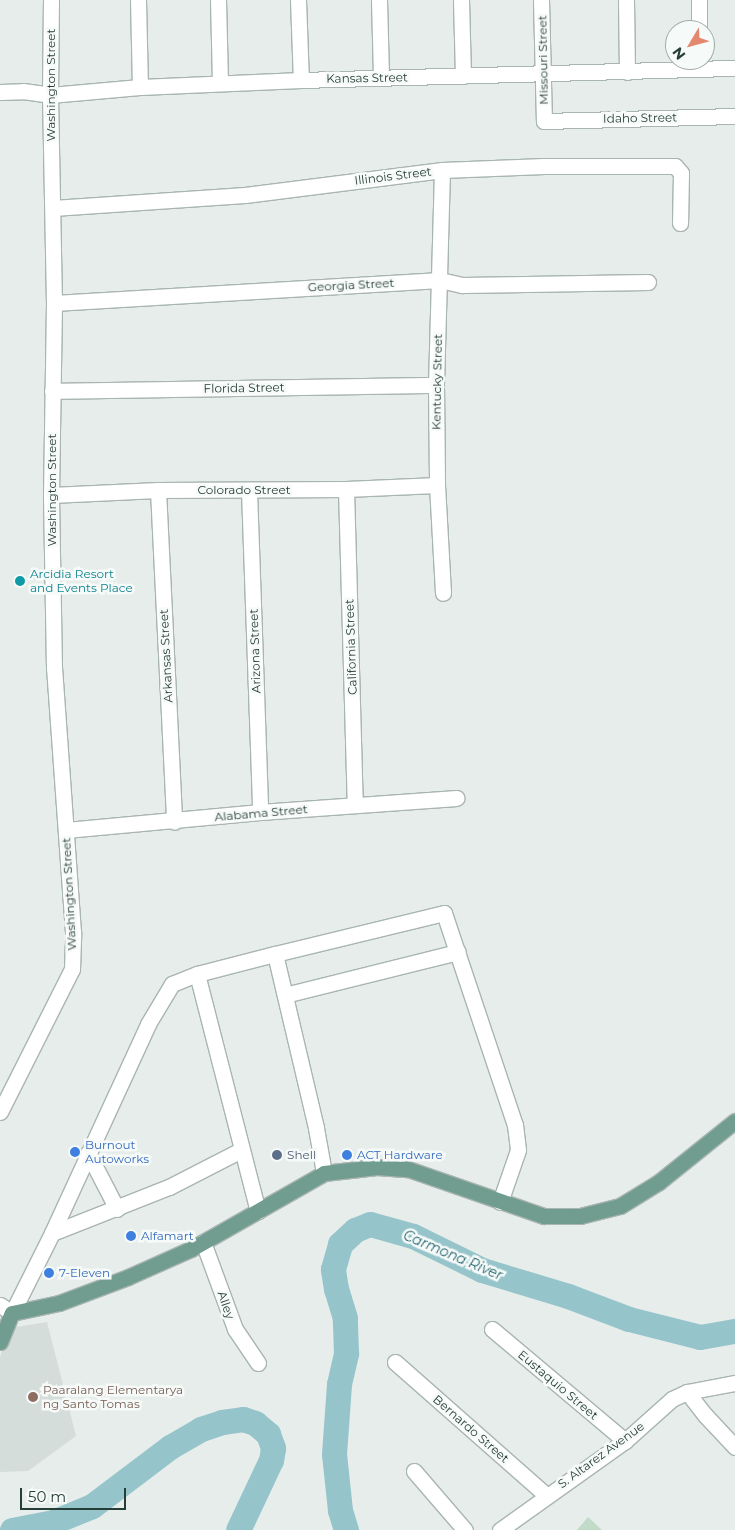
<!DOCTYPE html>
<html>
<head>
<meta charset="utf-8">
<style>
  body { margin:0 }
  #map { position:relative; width:735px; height:1530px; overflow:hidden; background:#e6edea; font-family:Montserrat,sans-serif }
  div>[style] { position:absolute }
  .built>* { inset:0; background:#d4ddd9 }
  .green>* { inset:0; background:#c1dbc8 }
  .river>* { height:25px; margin:-12.5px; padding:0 12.5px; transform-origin:12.5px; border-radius:12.5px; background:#95c4cb }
  .roads { filter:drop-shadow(1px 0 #a9b5b1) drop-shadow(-1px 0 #a9b5b1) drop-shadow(0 1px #a9b5b1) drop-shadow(0 -1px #a9b5b1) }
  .minor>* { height:15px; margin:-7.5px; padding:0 7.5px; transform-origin:7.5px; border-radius:7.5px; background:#fff }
  .major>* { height:15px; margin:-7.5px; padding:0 7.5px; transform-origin:7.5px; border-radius:7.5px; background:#709d90 }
  .dots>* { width:14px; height:14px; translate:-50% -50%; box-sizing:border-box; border:2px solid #f6faf8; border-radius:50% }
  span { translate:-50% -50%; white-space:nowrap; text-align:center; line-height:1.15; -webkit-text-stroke:5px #f6faf8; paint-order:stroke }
  .street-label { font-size:12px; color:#273d37 }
  .culture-label { font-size:12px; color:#0d838f }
  .left { translate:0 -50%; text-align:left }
  .shop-label { font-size:12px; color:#366cbe }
  .service-label { font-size:12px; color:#4e5e75 }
  .education-label { font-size:12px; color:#785e54 }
  .water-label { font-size:14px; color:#276873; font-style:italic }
  .north { position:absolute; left:665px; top:20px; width:50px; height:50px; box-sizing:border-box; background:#f6faf8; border:1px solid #a3aeab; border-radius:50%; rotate:233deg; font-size:14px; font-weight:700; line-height:20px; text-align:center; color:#273d37 }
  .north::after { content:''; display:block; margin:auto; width:18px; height:22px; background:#e3886e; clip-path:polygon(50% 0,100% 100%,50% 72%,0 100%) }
  .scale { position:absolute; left:20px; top:1488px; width:106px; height:22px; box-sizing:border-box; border:2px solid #273d37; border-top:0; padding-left:6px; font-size:15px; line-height:18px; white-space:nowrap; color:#273d37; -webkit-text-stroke:4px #f6faf8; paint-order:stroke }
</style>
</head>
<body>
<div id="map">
  <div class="built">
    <div style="clip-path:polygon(47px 1322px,76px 1436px,28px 1471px,0 1472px,0 1357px,10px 1328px)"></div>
  </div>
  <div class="green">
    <div style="clip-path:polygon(588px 1517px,602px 1530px,577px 1530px)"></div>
  </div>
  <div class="river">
    <div style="left:12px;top:1530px;width:42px;rotate:-11deg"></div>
    <div style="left:53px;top:1522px;width:42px;rotate:-22.3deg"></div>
    <div style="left:92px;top:1506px;width:98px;rotate:-37.1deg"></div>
    <div style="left:170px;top:1447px;width:36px;rotate:-30deg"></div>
    <div style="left:201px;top:1429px;width:22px;rotate:-18deg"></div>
    <div style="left:222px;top:1422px;width:21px;rotate:-8deg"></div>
    <div style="left:243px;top:1419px;width:13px;rotate:18deg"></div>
    <div style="left:255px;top:1423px;width:17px;rotate:40deg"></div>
    <div style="left:268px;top:1434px;width:15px;rotate:70deg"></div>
    <div style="left:273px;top:1448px;width:12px;rotate:99deg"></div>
    <div style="left:271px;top:1460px;width:77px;rotate:115.2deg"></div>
    <div style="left:346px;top:1530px;width:21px;rotate:-107deg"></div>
    <div style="left:340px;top:1510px;width:56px;rotate:-96.1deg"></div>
    <div style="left:334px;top:1454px;width:70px;rotate:-85.9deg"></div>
    <div style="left:339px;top:1384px;width:32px;rotate:-77deg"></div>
    <div style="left:346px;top:1353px;width:35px;rotate:-92deg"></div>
    <div style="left:345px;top:1318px;width:30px;rotate:-107deg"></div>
    <div style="left:336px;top:1289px;width:20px;rotate:-99deg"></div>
    <div style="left:333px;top:1269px;width:26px;rotate:-74deg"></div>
    <div style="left:340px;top:1244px;width:21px;rotate:-43deg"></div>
    <div style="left:355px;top:1230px;width:16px;rotate:-22deg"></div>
    <div style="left:370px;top:1224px;width:45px;rotate:15.6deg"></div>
    <div style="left:413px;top:1236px;width:77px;rotate:26.2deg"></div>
    <div style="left:482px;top:1270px;width:90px;rotate:16.8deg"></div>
    <div style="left:568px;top:1296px;width:65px;rotate:20.7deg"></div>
    <div style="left:629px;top:1319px;width:73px;rotate:14.2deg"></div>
    <div style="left:700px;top:1337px;width:36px;rotate:-10deg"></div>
  </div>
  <div class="roads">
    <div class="minor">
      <div style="left:138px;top:0;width:87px;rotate:88.7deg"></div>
      <div style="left:218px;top:0;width:83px;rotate:88.6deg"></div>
      <div style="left:298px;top:0;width:80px;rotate:87.9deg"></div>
      <div style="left:379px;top:0;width:78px;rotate:88.5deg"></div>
      <div style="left:461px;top:0;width:76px;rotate:88.5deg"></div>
      <div style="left:541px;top:0;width:121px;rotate:88.6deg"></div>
      <div style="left:544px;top:121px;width:191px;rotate:-1.5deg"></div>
      <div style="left:626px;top:0;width:72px;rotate:89.2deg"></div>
      <div style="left:699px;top:30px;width:30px;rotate:-90deg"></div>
      <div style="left:0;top:92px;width:23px;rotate:-2deg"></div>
      <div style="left:23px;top:91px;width:27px;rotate:8deg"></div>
      <div style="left:50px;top:95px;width:90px;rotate:-5.1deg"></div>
      <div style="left:140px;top:87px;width:161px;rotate:-2.5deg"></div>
      <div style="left:301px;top:80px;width:434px;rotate:-1.6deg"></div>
      <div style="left:442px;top:170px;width:215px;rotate:91.6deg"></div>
      <div style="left:436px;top:385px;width:100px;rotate:89.4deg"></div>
      <div style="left:437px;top:485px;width:108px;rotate:86.8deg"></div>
      <div style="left:53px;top:208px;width:192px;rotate:-3.9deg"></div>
      <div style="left:245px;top:195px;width:199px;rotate:-7.2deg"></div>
      <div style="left:442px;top:170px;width:102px;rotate:-2.2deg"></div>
      <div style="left:544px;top:166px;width:131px"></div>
      <div style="left:675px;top:166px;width:9px;rotate:49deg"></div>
      <div style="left:681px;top:173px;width:50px;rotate:91.1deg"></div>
      <div style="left:54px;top:303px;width:387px;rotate:-3.4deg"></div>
      <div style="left:440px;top:280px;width:23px;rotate:13deg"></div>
      <div style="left:462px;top:285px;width:186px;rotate:-0.9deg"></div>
      <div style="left:52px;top:391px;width:384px;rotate:-0.9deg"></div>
      <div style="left:346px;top:489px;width:315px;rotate:88.4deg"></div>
      <div style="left:158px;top:490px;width:332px;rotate:87.2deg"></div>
      <div style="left:249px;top:490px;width:322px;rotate:88deg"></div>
      <div style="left:51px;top:495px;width:107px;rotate:-2.7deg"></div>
      <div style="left:158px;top:490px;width:188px;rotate:-0.3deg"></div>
      <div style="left:346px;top:489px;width:91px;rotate:-2.5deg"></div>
      <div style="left:66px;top:830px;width:195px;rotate:-5.3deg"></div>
      <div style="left:260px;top:812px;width:197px;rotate:-4.1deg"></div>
      <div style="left:275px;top:954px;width:179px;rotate:76.7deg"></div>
      <div style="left:316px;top:1128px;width:46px;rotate:79.9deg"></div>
      <div style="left:197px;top:974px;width:245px;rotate:75.6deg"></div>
      <div style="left:285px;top:995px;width:178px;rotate:-14deg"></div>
      <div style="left:0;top:1112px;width:160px;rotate:-63.3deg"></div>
      <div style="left:72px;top:969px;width:37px;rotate:-88deg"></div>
      <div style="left:73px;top:932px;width:265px;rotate:-94.1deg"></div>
      <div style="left:54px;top:668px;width:173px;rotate:-91deg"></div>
      <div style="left:51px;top:495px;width:192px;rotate:-89.1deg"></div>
      <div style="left:54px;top:303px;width:208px;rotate:-91.1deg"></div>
      <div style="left:50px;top:95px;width:95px;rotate:-89.4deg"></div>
      <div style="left:88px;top:1153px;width:63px;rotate:62.6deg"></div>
      <div style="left:52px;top:1233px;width:126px;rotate:-21.5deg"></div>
      <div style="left:169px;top:1187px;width:81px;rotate:-27.2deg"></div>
      <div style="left:203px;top:1242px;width:93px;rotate:69.8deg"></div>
      <div style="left:235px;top:1329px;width:41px;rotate:55.9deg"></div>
      <div style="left:0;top:1305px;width:14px;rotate:34deg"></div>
      <div style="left:12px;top:1313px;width:89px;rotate:-63.4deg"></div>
      <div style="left:52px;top:1233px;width:230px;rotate:-65.3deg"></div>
      <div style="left:148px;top:1024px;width:47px;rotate:-59deg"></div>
      <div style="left:172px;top:984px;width:27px;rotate:-22deg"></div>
      <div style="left:197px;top:974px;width:81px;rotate:-14.4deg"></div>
      <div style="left:275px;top:954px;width:174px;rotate:-13.6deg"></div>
      <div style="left:444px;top:913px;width:224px;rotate:71.5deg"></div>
      <div style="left:515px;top:1125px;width:25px;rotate:83deg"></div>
      <div style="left:518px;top:1150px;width:55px;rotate:109.1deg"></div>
      <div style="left:492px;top:1329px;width:174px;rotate:40.1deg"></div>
      <div style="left:395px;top:1362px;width:201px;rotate:41.4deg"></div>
      <div style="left:687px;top:1392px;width:29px;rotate:52deg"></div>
      <div style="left:705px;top:1415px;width:44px;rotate:46.8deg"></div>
      <div style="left:414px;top:1471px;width:78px;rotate:49.2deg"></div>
      <div style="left:500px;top:1530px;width:153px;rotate:-35.5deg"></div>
      <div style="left:625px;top:1441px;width:63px;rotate:-41.8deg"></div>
      <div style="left:672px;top:1399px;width:17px;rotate:-25deg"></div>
      <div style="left:687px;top:1392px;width:49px;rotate:-10.6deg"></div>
    </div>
    <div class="major">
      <div style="left:0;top:1342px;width:31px;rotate:-68deg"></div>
      <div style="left:12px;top:1313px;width:48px;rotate:-12deg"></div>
      <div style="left:59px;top:1303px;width:74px;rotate:-20.6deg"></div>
      <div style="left:128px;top:1277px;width:69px;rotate:-24deg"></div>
      <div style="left:191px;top:1249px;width:153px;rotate:-29.7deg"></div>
      <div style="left:324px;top:1173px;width:53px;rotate:-6.5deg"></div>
      <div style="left:377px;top:1167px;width:31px;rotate:4deg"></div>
      <div style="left:408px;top:1169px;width:144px;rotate:19.1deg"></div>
      <div style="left:544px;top:1216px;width:36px"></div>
      <div style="left:580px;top:1216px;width:41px;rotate:-14deg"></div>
      <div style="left:620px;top:1206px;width:46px;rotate:-31.6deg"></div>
      <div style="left:659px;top:1182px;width:97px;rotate:-38.8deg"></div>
    </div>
  </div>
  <div class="dots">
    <div style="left:20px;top:581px;background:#0f9aa8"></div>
    <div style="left:75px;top:1152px;background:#3f7fe0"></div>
    <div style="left:277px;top:1155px;background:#5c6f8a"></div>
    <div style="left:347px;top:1155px;background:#3f7fe0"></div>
    <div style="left:131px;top:1236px;background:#3f7fe0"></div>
    <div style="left:49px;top:1273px;background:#3f7fe0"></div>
    <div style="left:33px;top:1397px;background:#8d6e63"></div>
  </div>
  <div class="street-label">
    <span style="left:543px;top:60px;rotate:-91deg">Missouri Street</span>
    <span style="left:367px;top:78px;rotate:-1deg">Kansas Street</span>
    <span style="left:51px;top:85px;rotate:-90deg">Washington Street</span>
    <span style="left:640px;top:118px;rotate:-1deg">Idaho Street</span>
    <span style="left:393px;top:176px;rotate:-7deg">Illinois Street</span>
    <span style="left:351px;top:285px;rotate:-3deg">Georgia Street</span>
    <span style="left:437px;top:382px;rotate:-89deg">Kentucky Street</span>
    <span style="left:244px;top:388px;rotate:-1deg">Florida Street</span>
    <span style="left:52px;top:490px;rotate:-90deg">Washington Street</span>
    <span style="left:244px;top:490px">Colorado Street</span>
    <span style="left:351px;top:647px;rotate:-92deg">California Street</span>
    <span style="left:255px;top:651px;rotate:-92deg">Arizona Street</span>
    <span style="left:166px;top:656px;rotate:-93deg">Arkansas Street</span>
    <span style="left:261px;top:813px;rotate:-5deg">Alabama Street</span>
    <span style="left:69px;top:894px;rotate:-93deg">Washington Street</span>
    <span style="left:226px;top:1305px;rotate:71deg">Alley</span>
    <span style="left:558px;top:1385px;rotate:40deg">Eustaquio Street</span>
    <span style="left:471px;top:1429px;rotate:41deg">Bernardo Street</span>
    <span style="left:601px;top:1455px;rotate:-36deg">S. Altarez Avenue</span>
  </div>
  <div class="culture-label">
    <span class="left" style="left:30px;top:581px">Arcidia Resort<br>and Events Place</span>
  </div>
  <div class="shop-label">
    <span class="left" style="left:85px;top:1152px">Burnout<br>Autoworks</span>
    <span class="left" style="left:357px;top:1155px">ACT Hardware</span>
    <span class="left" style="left:141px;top:1236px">Alfamart</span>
    <span class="left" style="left:59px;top:1273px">7-Eleven</span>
  </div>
  <div class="service-label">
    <span class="left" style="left:287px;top:1155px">Shell</span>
  </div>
  <div class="education-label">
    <span class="left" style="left:43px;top:1397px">Paaralang Elementarya<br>ng Santo Tomas</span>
  </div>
  <div class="water-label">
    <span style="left:453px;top:1255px;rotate:23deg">Carmona River</span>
  </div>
  <div class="north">N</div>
  <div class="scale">50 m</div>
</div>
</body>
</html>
